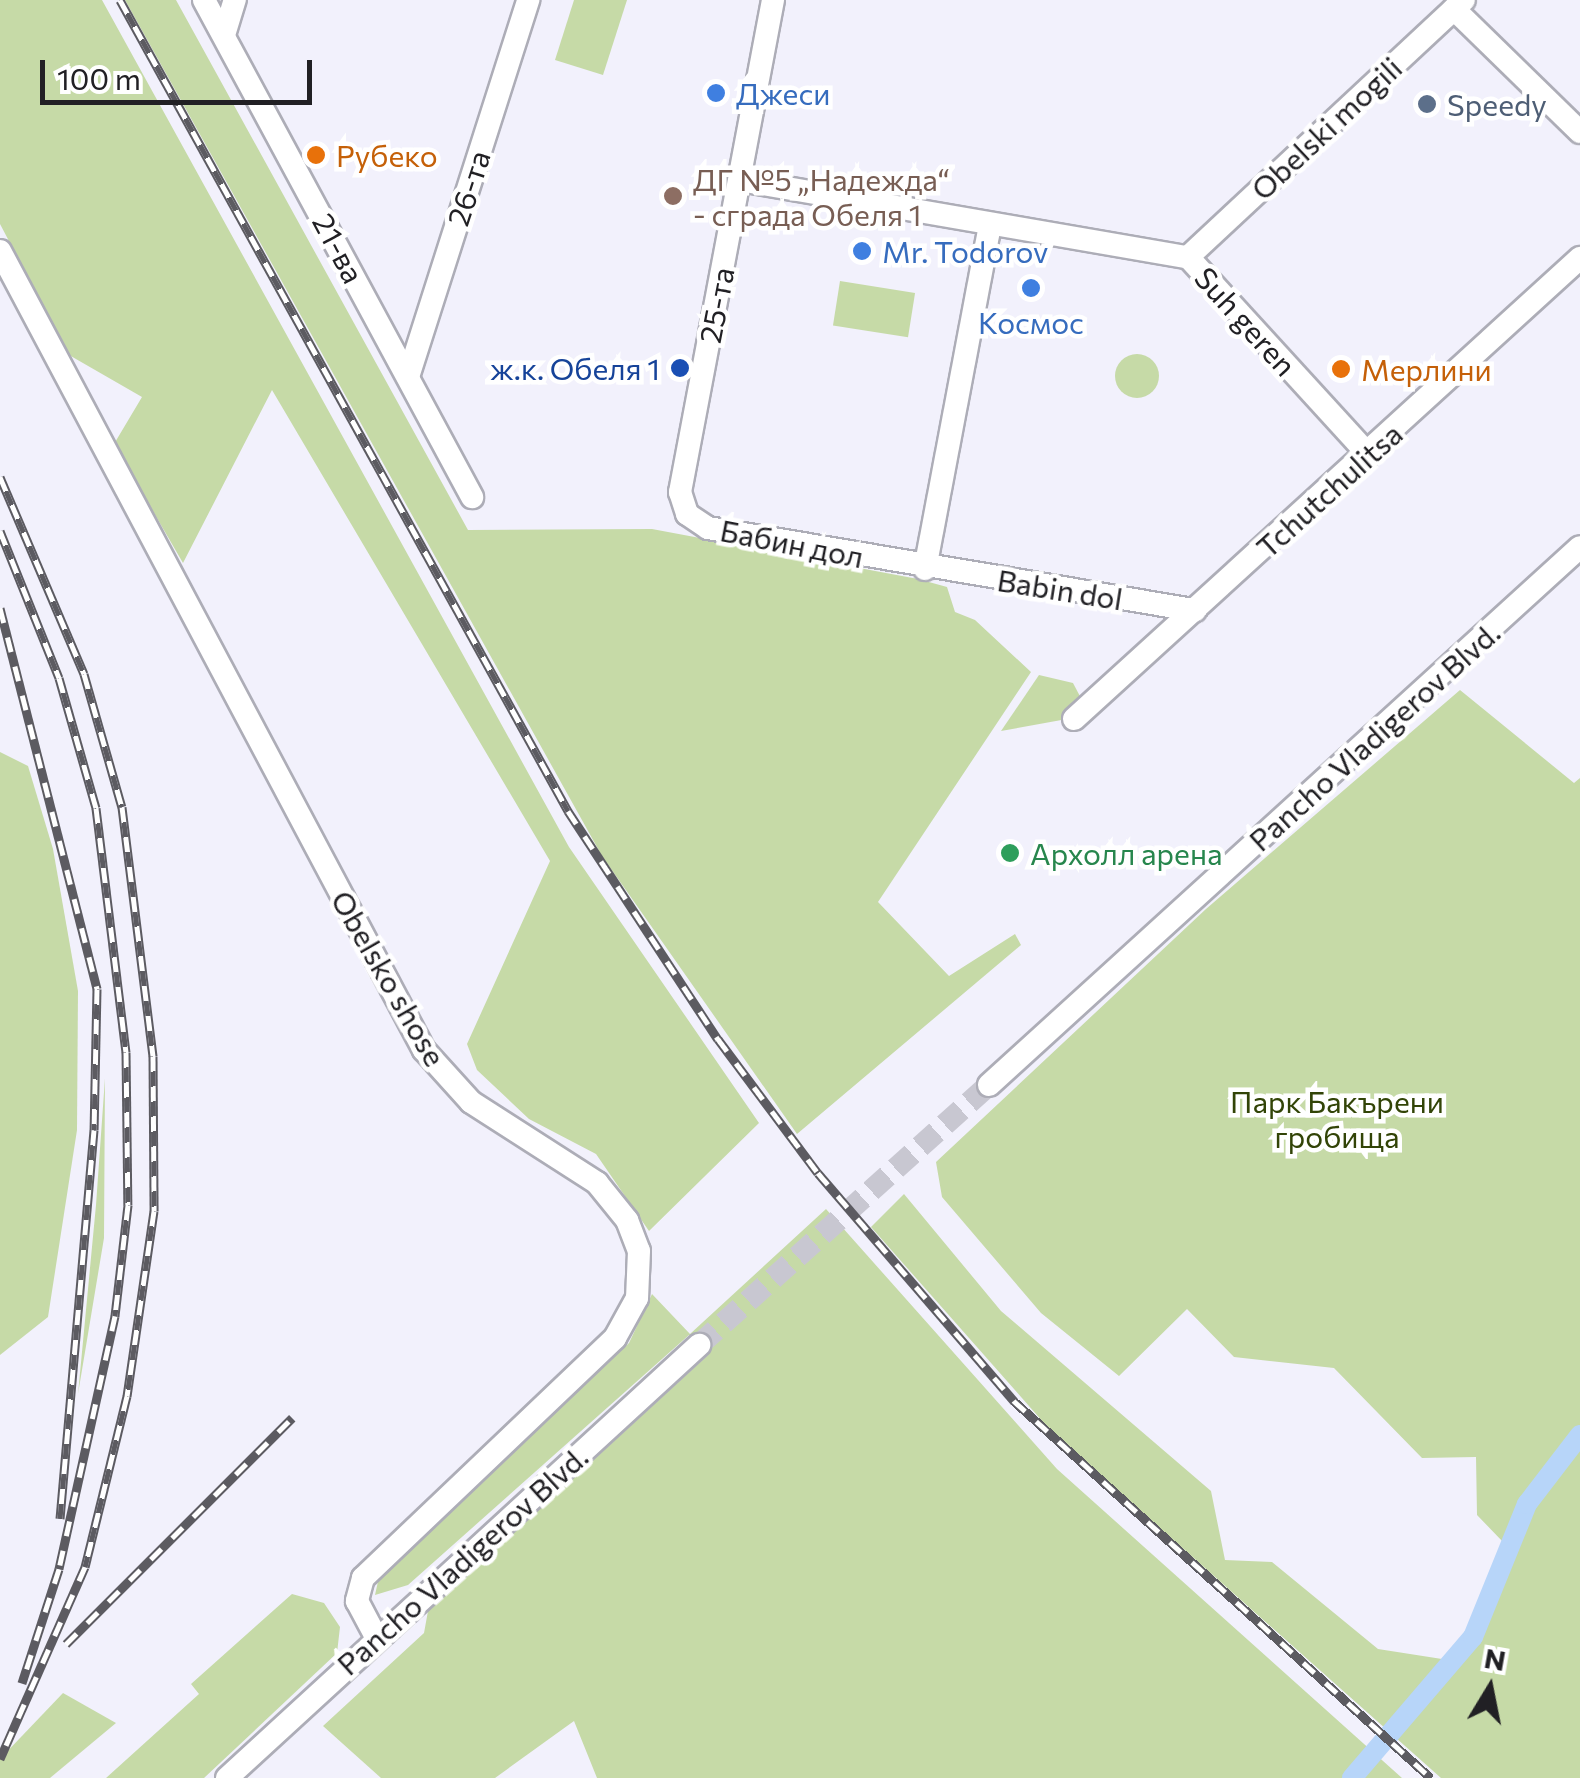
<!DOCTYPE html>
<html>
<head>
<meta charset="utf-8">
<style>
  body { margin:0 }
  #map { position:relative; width:1580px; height:1778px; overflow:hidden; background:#f2f1fc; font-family:Commissioner,sans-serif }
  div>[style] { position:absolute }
  .green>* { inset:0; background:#c6daa7; transform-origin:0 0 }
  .round { border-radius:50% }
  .canal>* { height:20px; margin:-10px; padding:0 10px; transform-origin:10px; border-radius:10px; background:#b7d5f9 }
  .minor-tunnel>* { height:22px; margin-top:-11px; transform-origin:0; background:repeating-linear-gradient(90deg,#c8c7d1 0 22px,transparent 0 33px) }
  .roads { filter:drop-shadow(2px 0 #adadb7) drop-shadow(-2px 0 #adadb7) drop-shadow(0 2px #adadb7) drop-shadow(0 -2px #adadb7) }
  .minor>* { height:22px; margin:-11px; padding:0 11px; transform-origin:11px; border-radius:11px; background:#fff }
  .rail>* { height:9px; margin-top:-4.5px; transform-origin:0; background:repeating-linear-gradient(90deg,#fff 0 15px,#5c5b61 0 30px); box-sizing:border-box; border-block:2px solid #5c5b61 }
  .dots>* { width:28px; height:28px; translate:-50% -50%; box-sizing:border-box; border:5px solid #fff; border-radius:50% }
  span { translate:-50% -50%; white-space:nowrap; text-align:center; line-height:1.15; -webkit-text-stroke:9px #fff; paint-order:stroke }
  .shop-label { font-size:30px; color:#366cbe }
  .left { translate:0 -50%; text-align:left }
  .service-label { font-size:30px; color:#4e5e75 }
  .street-label { font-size:30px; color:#212024 }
  .food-label { font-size:30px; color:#c56008 }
  .education-label { font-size:30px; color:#785e54 }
  .transit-label { font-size:30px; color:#164399 }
  .right { translate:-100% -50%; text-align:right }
  .leisure-label { font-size:30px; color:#27864d }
  .park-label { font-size:30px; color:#324407 }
  .north { position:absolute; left:1440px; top:1638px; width:100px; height:100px; -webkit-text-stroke:8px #fff; paint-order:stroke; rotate:10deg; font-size:28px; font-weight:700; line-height:40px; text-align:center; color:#212024 }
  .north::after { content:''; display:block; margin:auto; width:35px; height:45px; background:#212024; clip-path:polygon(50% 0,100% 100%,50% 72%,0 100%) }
  .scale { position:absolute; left:40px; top:60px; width:272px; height:45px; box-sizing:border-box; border:5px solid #212024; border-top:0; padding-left:12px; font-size:30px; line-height:35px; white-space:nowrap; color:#212024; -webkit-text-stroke:8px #fff; paint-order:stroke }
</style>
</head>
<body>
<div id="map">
  <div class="green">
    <div style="clip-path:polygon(0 0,102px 0,569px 847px,759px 1123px,649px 1231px,596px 1154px,529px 1119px,477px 1070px,467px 1044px,550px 861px,272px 390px,183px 563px,114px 444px,142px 397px,69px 355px,0 224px)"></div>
    <div style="clip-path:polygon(125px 0,176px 0,468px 530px,652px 529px,918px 579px,947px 587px,955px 612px,975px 620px,1031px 672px,878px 902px,949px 976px,1015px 934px,1021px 945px,797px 1134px,602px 856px)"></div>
    <div style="clip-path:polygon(574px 0,627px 0,603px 75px,555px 60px)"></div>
    <div style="left:840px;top:281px;width:76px;height:45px;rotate:9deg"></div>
    <div class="round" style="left:1115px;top:354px;width:44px;height:44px"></div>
    <div style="clip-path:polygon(1039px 675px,1073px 683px,1083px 702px,1067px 719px,1001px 731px)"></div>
    <div style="clip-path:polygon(1460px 690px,1574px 783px,1580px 778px,1580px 1778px,1441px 1778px,1051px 1431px,871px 1227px,904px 1194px,1001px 1311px,1211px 1491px,1225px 1560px,1272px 1562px,1378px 1649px,1442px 1659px,1470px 1628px,1504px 1543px,1477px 1515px,1476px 1457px,1422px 1458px,1334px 1368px,1234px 1357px,1187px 1309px,1119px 1376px,1041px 1313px,942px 1197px,936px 1162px,1206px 909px)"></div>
    <div style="clip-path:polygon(0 752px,28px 766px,53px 849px,78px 991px,77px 1130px,48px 1317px,0 1355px)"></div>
    <div style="clip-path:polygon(105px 1078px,104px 1238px,78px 1394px,96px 1205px)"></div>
    <div style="clip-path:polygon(826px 1209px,1057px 1469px,1402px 1778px,597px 1778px,574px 1721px,495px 1778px,381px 1778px,323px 1726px,424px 1633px,428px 1611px,708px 1355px,689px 1335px,408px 1585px,375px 1595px,379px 1577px,629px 1343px,652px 1294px,690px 1334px)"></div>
    <div style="clip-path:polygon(292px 1594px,324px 1603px,340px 1627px,337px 1653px,204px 1778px,106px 1778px,199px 1694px,191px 1684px)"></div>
    <div style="clip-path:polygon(63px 1693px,116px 1723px,50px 1778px,0 1778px,0 1759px)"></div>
  </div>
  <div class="canal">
    <div style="left:1352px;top:1778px;width:186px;rotate:-49.4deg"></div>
    <div style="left:1473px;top:1637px;width:144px;rotate:-67.9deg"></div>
    <div style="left:1527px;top:1504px;width:87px;rotate:-52.5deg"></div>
  </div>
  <div class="minor-tunnel">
    <div style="left:699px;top:1345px;width:389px;rotate:-41.9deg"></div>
  </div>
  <div class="roads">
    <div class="minor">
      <div style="left:204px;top:0;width:565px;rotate:61.66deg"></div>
      <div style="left:773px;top:0;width:501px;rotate:100.7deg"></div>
      <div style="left:680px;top:492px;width:23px;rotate:72deg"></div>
      <div style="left:687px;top:514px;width:25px;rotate:34deg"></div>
      <div style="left:708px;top:528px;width:494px;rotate:9.6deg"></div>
      <div style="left:1454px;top:9px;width:176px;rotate:44.3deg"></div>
      <div style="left:224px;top:35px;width:37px;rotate:-73deg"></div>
      <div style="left:740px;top:180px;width:455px;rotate:9.8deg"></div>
      <div style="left:1188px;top:257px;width:268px;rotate:47.6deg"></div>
      <div style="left:0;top:251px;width:905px;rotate:62.05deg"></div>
      <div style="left:424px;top:1050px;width:70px;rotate:47.9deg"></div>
      <div style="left:471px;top:1102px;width:150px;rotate:32.7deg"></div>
      <div style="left:597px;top:1183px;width:48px;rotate:51deg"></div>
      <div style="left:627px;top:1220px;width:33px;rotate:69deg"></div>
      <div style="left:639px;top:1251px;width:47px;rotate:92.4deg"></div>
      <div style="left:637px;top:1298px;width:46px;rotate:118.8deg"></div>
      <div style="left:615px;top:1338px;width:348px;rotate:136.4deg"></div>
      <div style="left:363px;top:1578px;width:24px;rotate:105deg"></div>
      <div style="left:357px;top:1601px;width:40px;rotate:62deg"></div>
      <div style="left:1188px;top:257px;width:377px;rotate:-43deg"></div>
      <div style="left:408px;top:377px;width:396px;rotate:-72.3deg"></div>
      <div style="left:925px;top:569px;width:351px;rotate:-79.3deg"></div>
      <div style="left:1074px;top:719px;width:685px;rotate:-42.34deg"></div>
      <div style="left:989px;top:1085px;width:799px;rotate:-42.31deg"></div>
      <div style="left:227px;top:1778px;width:641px;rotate:-42.53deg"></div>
    </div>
  </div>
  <div class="rail">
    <div style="left:120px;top:0;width:927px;rotate:61.08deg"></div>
    <div style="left:568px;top:811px;width:273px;rotate:56.7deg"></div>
    <div style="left:718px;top:1039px;width:167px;rotate:53.3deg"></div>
    <div style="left:818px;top:1173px;width:301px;rotate:49.3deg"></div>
    <div style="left:1014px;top:1401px;width:562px;rotate:42.12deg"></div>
    <div style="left:0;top:477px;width:214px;rotate:66.9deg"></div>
    <div style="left:84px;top:674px;width:138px;rotate:74.1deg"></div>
    <div style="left:122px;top:807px;width:251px;rotate:82.9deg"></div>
    <div style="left:153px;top:1056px;width:155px;rotate:89.6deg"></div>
    <div style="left:154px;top:1211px;width:187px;rotate:98.3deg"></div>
    <div style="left:127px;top:1396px;width:176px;rotate:103.8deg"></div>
    <div style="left:85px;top:1567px;width:210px;rotate:113.9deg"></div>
    <div style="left:0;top:531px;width:158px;rotate:68.1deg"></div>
    <div style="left:59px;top:678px;width:135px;rotate:74.1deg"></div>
    <div style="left:96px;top:808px;width:246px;rotate:83deg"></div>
    <div style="left:126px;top:1052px;width:153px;rotate:89.3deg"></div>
    <div style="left:128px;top:1205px;width:112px;rotate:96.7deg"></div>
    <div style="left:115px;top:1316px;width:259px;rotate:102.5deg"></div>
    <div style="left:59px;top:1569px;width:120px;rotate:108deg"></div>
    <div style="left:0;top:608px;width:393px;rotate:75.7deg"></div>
    <div style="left:97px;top:989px;width:141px;rotate:91.2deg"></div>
    <div style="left:94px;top:1130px;width:390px;rotate:95deg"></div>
    <div style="left:66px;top:1644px;width:320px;rotate:-45deg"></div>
  </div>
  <div class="dots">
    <div style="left:716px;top:93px;background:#3f7fe0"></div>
    <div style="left:1427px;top:104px;background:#5c6f8a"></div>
    <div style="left:316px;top:155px;background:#e8710a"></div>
    <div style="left:673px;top:196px;background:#8d6e63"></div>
    <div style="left:862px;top:251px;background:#3f7fe0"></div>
    <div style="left:1031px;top:288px;background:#3f7fe0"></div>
    <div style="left:680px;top:368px;background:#1a4fb4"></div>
    <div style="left:1341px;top:369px;background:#e8710a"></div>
    <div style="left:1010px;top:853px;background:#2e9e5b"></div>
  </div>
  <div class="shop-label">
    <span class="left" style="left:736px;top:93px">Джеси</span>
    <span class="left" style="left:882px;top:251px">Mr. Todorov</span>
    <span style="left:1031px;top:322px">Космос</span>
  </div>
  <div class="service-label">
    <span class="left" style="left:1447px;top:104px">Speedy</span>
  </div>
  <div class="street-label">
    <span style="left:1326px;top:128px;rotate:-43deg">Obelski mogili</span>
    <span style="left:468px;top:188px;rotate:-72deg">26-та</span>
    <span style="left:339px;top:248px;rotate:62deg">21-ва</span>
    <span style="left:716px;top:305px;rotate:-79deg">25-та</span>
    <span style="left:1246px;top:321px;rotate:48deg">Suh geren</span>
    <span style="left:1329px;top:490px;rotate:-42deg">Tchutchulitsa</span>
    <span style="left:792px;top:543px;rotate:11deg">Бабин дол</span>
    <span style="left:1060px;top:589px;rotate:9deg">Babin dol</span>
    <span style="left:1374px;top:736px;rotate:-42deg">Pancho Vladigerov Blvd.</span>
    <span style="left:389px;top:978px;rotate:60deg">Obelsko shose</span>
    <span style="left:462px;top:1560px;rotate:-42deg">Pancho Vladigerov Blvd.</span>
  </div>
  <div class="food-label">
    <span class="left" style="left:336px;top:155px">Рубеко</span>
    <span class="left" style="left:1361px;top:369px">Мерлини</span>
  </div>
  <div class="education-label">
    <span class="left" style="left:693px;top:196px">ДГ №5 „Надежда“<br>- сграда Обеля 1</span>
  </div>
  <div class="transit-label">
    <span class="right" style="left:660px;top:368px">ж.к. Обеля 1</span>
  </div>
  <div class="leisure-label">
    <span class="left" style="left:1030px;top:853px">Архолл арена</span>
  </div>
  <div class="park-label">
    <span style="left:1337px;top:1118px">Парк Бакърени<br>гробища</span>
  </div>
  <div class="north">N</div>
  <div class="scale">100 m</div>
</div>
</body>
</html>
